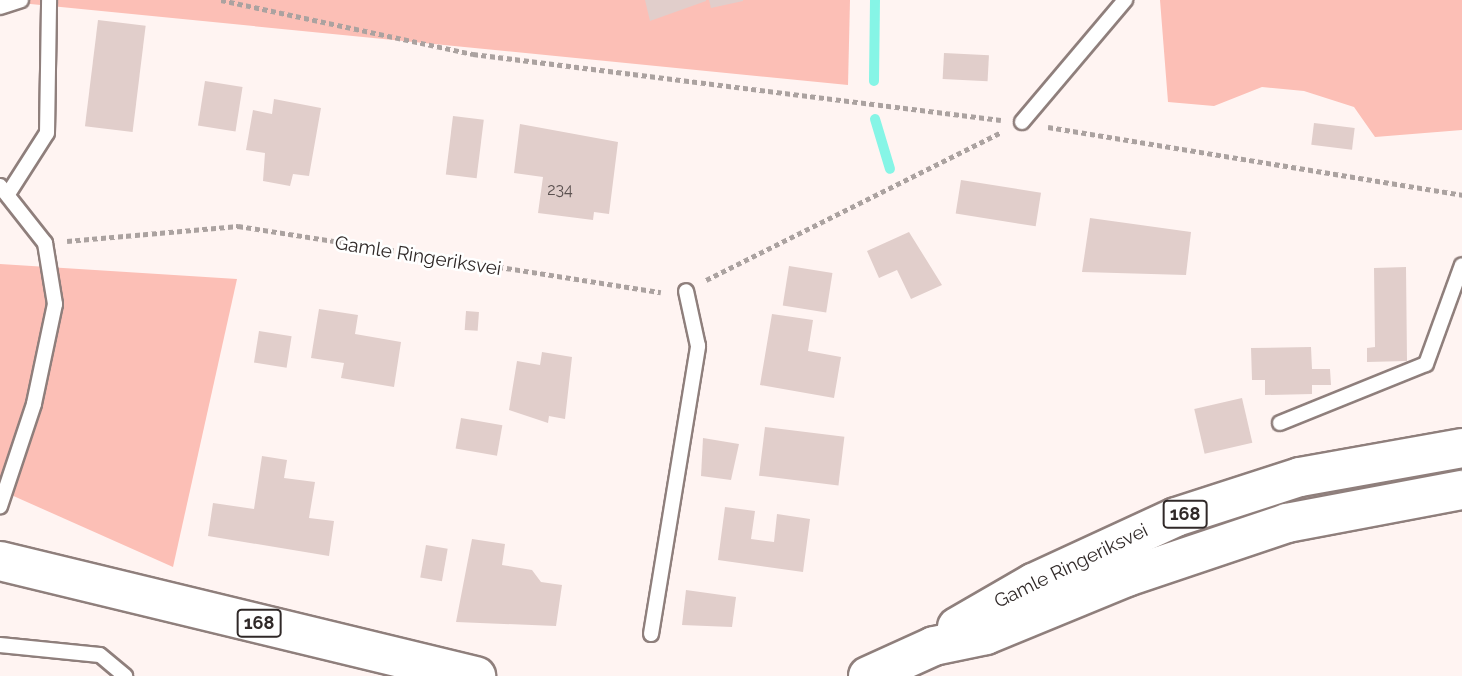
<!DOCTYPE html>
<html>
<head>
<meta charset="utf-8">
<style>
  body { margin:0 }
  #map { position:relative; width:1462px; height:676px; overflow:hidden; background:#fff4f2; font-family:Raleway,sans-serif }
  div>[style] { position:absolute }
  .green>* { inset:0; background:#fcbfb6 }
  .stream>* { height:10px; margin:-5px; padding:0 5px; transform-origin:5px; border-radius:5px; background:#86f5e6 }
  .building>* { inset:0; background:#e1cecb; transform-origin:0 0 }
  .path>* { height:4.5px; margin-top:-2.25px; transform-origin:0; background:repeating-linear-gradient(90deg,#aba2a0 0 5px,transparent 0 8.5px) }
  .roads { filter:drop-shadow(2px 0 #8f7f7c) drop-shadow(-2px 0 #8f7f7c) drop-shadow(0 2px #8f7f7c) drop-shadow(0 -2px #8f7f7c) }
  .service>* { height:14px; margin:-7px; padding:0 7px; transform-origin:7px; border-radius:7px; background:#fff }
  .primary>* { height:38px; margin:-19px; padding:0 19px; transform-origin:19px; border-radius:19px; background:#fff }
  span { translate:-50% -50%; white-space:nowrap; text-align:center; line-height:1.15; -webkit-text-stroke:5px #fff; paint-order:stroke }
  .number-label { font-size:16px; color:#5c5251 }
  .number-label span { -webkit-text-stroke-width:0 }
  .shield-label span { padding:2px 5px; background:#fff; border:2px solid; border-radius:5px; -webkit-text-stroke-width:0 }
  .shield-label { font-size:18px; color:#302928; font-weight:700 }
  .street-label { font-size:19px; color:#302928 }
</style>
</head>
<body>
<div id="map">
  <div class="green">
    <div style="clip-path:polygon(0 0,850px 0,848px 85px,0 1px)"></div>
    <div style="clip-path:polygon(1160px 0,1462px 0,1462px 130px,1375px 137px,1354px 107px,1304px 91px,1262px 87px,1214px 106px,1168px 102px)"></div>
    <div style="clip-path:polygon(0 264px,237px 279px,173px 567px,0 490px)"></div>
  </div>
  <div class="stream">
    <div style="left:874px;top:81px;width:81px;rotate:-89.3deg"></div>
    <div style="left:875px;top:119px;width:52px;rotate:73.3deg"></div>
  </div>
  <div class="building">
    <div style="clip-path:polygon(645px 0,706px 0,706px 1px,650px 21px)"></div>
    <div style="clip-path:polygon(709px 0,743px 0,743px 1px,711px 8px)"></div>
    <div style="left:98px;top:20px;width:48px;height:107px;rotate:7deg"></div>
    <div style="left:944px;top:53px;width:45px;height:26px;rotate:3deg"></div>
    <div style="left:205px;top:81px;width:38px;height:45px;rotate:9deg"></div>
    <div style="clip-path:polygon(274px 99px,321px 108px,309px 176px,293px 174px,290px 186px,263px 181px,265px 153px,246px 150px,253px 110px,272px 114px)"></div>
    <div style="left:453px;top:116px;width:31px;height:59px;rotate:7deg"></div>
    <div style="left:1314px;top:123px;width:41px;height:22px;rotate:7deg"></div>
    <div style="clip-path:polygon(520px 124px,618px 142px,609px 214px,594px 212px,593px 220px,538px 213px,543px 177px,514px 173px)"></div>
    <div style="left:961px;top:180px;width:81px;height:34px;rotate:9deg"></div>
    <div style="clip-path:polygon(1090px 218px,1191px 232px,1186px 275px,1082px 272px)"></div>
    <div style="clip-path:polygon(909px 232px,942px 285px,911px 299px,897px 270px,879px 278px,867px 251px)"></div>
    <div style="left:789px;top:266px;width:44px;height:40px;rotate:9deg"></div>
    <div style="clip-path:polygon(1406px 267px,1407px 361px,1367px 362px,1367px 348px,1375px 347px,1374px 268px)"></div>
    <div style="clip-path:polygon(319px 309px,358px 315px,355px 334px,401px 342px,394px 387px,341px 378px,344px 363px,311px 358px)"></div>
    <div style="left:466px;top:311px;width:13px;height:19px;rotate:4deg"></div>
    <div style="clip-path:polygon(772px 314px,813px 320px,808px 351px,841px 357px,834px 398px,760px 385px)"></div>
    <div style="left:259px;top:331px;width:33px;height:32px;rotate:9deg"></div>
    <div style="clip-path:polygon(1311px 347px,1312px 369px,1330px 369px,1331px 385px,1312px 385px,1312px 394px,1265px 395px,1265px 380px,1252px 380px,1251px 348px)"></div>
    <div style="clip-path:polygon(542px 352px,572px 357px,565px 419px,549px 416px,548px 423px,509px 410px,517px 361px,540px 365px)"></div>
    <div style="left:1242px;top:398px;width:46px;height:49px;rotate:77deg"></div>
    <div style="left:461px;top:418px;width:42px;height:31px;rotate:10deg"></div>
    <div style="left:765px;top:427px;width:80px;height:49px;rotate:7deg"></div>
    <div style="clip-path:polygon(703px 438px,739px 444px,731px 480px,701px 476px)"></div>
    <div style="clip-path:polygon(262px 456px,287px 460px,284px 478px,315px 482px,309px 518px,334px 521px,329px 556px,208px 536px,213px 503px,254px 509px)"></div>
    <div style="clip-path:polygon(725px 507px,755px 511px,751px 539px,774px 542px,777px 514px,810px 519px,803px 572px,718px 560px)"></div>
    <div style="clip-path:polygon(472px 539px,505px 544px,502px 565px,532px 570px,541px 582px,562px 585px,556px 626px,456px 622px)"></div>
    <div style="left:426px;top:545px;width:22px;height:33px;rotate:10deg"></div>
    <div style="clip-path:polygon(686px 590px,736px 597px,732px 627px,682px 625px)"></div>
  </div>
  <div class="path">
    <div style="left:221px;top:0;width:258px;rotate:12.1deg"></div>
    <div style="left:473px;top:54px;width:532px;rotate:7.13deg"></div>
    <div style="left:1048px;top:127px;width:420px;rotate:9.3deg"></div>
    <div style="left:67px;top:241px;width:172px;rotate:-5deg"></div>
    <div style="left:238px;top:226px;width:428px;rotate:8.9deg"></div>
    <div style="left:706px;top:280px;width:331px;rotate:-26.6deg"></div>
  </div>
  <div class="roads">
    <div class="service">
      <div style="left:0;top:7px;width:22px;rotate:-18deg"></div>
      <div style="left:1022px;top:122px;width:160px;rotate:-49.8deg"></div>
      <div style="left:0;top:186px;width:73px;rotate:51.7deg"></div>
      <div style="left:45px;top:243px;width:62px;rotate:80.7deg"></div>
      <div style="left:55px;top:304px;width:102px;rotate:101.9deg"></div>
      <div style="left:34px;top:404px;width:108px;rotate:108.4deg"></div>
      <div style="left:8px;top:194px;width:72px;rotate:-57.4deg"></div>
      <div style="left:47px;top:133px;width:133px;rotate:-89.1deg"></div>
      <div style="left:1280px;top:423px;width:157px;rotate:-22deg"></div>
      <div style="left:1426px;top:364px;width:105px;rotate:-70deg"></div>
      <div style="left:651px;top:634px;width:292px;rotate:-80.7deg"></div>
      <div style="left:698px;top:346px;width:56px;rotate:-102.3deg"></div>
      <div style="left:0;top:645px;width:100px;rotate:5.7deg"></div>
      <div style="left:100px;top:655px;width:33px;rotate:40deg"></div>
    </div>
    <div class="primary">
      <div style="left:0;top:561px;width:490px;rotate:13.6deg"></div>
      <div style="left:957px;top:627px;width:88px;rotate:-30.1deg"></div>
      <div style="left:1033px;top:583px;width:157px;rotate:-24.8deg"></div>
      <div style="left:1176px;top:517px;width:130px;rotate:-17.9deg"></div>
      <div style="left:1300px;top:477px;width:165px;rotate:-10.1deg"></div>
      <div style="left:868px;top:676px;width:72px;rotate:-24.4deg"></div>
      <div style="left:934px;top:646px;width:53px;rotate:-11.9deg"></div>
      <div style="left:986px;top:635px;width:152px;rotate:-22.4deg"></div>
      <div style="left:1127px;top:577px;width:169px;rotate:-18.6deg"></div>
      <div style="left:1287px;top:523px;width:178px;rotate:-10.7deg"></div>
    </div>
  </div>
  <div class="number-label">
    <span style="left:560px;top:190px">234</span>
  </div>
  <div class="shield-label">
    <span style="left:1185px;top:514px">168</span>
    <span style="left:259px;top:623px">168</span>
  </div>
  <div class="street-label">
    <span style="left:418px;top:256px;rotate:9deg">Gamle Ringeriksvei</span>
    <span style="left:1071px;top:566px;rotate:-26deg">Gamle Ringeriksvei</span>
  </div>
</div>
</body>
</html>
